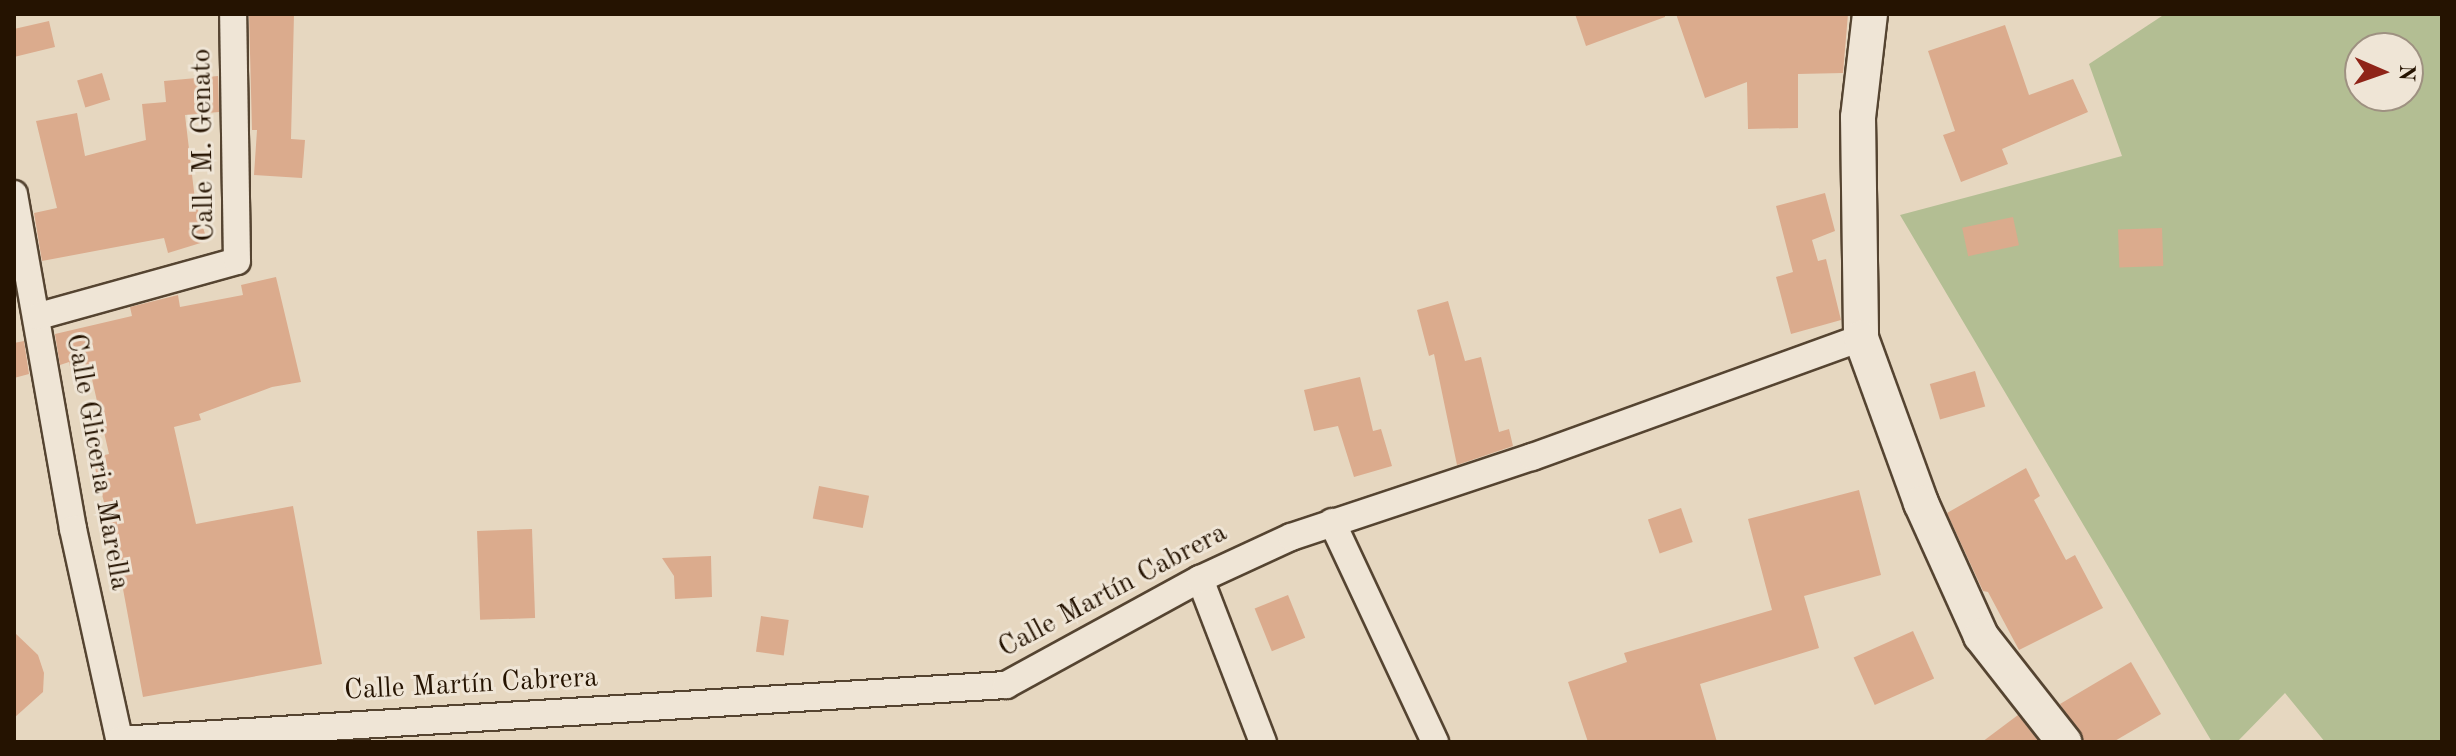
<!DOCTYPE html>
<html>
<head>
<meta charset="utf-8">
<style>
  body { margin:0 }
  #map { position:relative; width:2456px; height:756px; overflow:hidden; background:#e6d7c0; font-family:"Old Standard TT",serif }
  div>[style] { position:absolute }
  .green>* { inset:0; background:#b3be93 }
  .building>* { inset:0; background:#dbab8d; transform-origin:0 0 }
  .roads { filter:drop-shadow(2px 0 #554431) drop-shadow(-2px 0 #554431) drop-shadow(0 2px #554431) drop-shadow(0 -2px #554431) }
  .minor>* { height:26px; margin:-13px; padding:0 13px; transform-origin:13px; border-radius:13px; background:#efe5d6 }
  .tertiary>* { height:34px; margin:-17px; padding:0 17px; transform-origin:17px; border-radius:17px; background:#efe5d6 }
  span { translate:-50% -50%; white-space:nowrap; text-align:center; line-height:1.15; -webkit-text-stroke:6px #efe5d6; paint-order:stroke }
  .street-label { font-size:28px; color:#251301 }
  .frame { position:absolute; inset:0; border:16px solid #251301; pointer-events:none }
  .north { position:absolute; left:2344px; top:32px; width:80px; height:80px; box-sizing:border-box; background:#efe5d6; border:2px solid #9e9181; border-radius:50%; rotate:92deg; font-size:22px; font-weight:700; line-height:32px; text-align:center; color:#251301 }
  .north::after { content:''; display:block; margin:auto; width:28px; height:36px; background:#8f2418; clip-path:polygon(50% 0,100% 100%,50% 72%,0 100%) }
</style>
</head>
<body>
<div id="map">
  <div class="green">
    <div style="clip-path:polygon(evenodd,2165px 14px,2442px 14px,2442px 742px,2325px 742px,2285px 693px,2237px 742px,2212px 742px,1900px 215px,2122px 156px,2089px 64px,2165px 14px,2360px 48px,2408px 48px,2408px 96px,2360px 96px,2360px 48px)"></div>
  </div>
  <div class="building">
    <div style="clip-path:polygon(249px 14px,294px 14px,291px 139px,305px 140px,302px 178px,254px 175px,257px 130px,252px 130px)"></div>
    <div style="clip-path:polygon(1575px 14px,1665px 14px,1665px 17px,1586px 46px)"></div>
    <div style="clip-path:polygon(1676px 14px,1848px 14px,1843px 73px,1798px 74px,1798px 128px,1748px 129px,1747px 82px,1705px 98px)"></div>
    <div style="clip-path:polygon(49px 21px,55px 47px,14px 57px,14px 29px)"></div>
    <div style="clip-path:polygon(2005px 25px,2029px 95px,2073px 79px,2088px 112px,2002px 149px,2008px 164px,1961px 182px,1943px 135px,1955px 131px,1928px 51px)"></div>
    <div style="left:102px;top:73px;width:28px;height:26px;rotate:73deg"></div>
    <div style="clip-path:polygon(218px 76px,219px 112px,185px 115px,195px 200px,207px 241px,168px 253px,164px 238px,42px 261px,34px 213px,57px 208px,36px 121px,77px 113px,85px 156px,146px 140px,142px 104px,166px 102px,164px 81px)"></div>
    <div style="clip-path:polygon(1825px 193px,1835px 231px,1812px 240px,1818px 261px,1826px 259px,1841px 320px,1791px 334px,1776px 277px,1793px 272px,1776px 206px)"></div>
    <div style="left:2013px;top:217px;width:29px;height:52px;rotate:78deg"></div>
    <div style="left:2162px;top:228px;width:38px;height:44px;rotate:88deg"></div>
    <div style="clip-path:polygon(276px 277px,301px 382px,272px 387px,199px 414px,201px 420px,174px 427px,196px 524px,293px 506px,322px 664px,143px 697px,113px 535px,92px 458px,109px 454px,89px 366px,71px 371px,69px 362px,60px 365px,55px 334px,132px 316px,130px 307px,178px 295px,180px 307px,243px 295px,241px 285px)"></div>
    <div style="clip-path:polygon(1448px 301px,1465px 361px,1481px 357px,1499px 432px,1509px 429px,1513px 446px,1457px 465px,1434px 354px,1429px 356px,1417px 310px)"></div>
    <div style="clip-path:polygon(24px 341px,29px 374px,14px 378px,14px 343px)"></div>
    <div style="left:1975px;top:371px;width:37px;height:47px;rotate:74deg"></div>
    <div style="clip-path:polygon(1360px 377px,1373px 431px,1381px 429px,1392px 466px,1354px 477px,1338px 426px,1314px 431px,1304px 390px)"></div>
    <div style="clip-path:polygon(2026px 468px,2040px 496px,2034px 500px,2066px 560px,2075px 555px,2103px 608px,2019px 650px,1988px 592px,1983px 591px,1947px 513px)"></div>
    <div style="left:819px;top:486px;width:51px;height:33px;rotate:11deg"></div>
    <div style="clip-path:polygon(1859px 490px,1881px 575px,1804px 596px,1819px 648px,1700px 684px,1717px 742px,1588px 742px,1568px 682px,1627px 662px,1624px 653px,1772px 610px,1748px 519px)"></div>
    <div style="left:1681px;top:508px;width:36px;height:35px;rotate:71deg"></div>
    <div style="left:532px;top:529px;width:89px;height:55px;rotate:88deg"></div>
    <div style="clip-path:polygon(711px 556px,712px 597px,675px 599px,674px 576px,662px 558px)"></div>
    <div style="left:1288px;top:595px;width:46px;height:36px;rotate:68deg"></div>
    <div style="left:761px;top:616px;width:28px;height:36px;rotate:8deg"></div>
    <div style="left:1913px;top:631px;width:52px;height:65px;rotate:66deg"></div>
    <div style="clip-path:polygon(14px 632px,38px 655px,44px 673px,43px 692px,14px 718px)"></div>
    <div style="clip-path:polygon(2131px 662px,2161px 714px,2113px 742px,2084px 742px,2060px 704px)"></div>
    <div style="clip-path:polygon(2018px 715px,2039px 742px,1982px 742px)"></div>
  </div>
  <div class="roads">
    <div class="minor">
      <div style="left:14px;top:194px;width:340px;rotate:80deg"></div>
      <div style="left:73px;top:529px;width:218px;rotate:77.6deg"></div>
      <div style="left:39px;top:316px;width:205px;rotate:-15.5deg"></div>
      <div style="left:237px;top:261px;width:247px;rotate:-90.9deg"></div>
      <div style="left:1332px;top:522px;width:243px;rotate:64.9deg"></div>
      <div style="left:1200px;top:579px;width:175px;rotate:68.9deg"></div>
      <div style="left:119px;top:740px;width:889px;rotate:-3.55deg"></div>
      <div style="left:1006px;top:685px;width:221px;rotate:-28.7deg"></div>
      <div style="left:1200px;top:579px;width:100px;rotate:-24.8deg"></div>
      <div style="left:1291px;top:537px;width:254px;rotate:-18.4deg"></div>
      <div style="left:1532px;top:457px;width:350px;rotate:-19.9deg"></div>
    </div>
    <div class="tertiary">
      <div style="left:1870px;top:14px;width:104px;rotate:96.6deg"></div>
      <div style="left:1858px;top:117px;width:221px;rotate:89.2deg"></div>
      <div style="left:1861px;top:338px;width:176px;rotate:70deg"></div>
      <div style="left:1921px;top:503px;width:146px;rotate:65.7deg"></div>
      <div style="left:1981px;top:636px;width:135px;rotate:51.9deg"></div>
    </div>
  </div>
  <div class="street-label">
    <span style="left:204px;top:145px;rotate:-91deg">Calle M. Genato</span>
    <span style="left:97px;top:462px;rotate:80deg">Calle Gliceria Marella</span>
    <span style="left:1113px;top:591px;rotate:-28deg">Calle Martín Cabrera</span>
    <span style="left:471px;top:685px;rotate:-3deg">Calle Martín Cabrera</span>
  </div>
  <div class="frame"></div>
  <div class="north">N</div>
</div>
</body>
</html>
